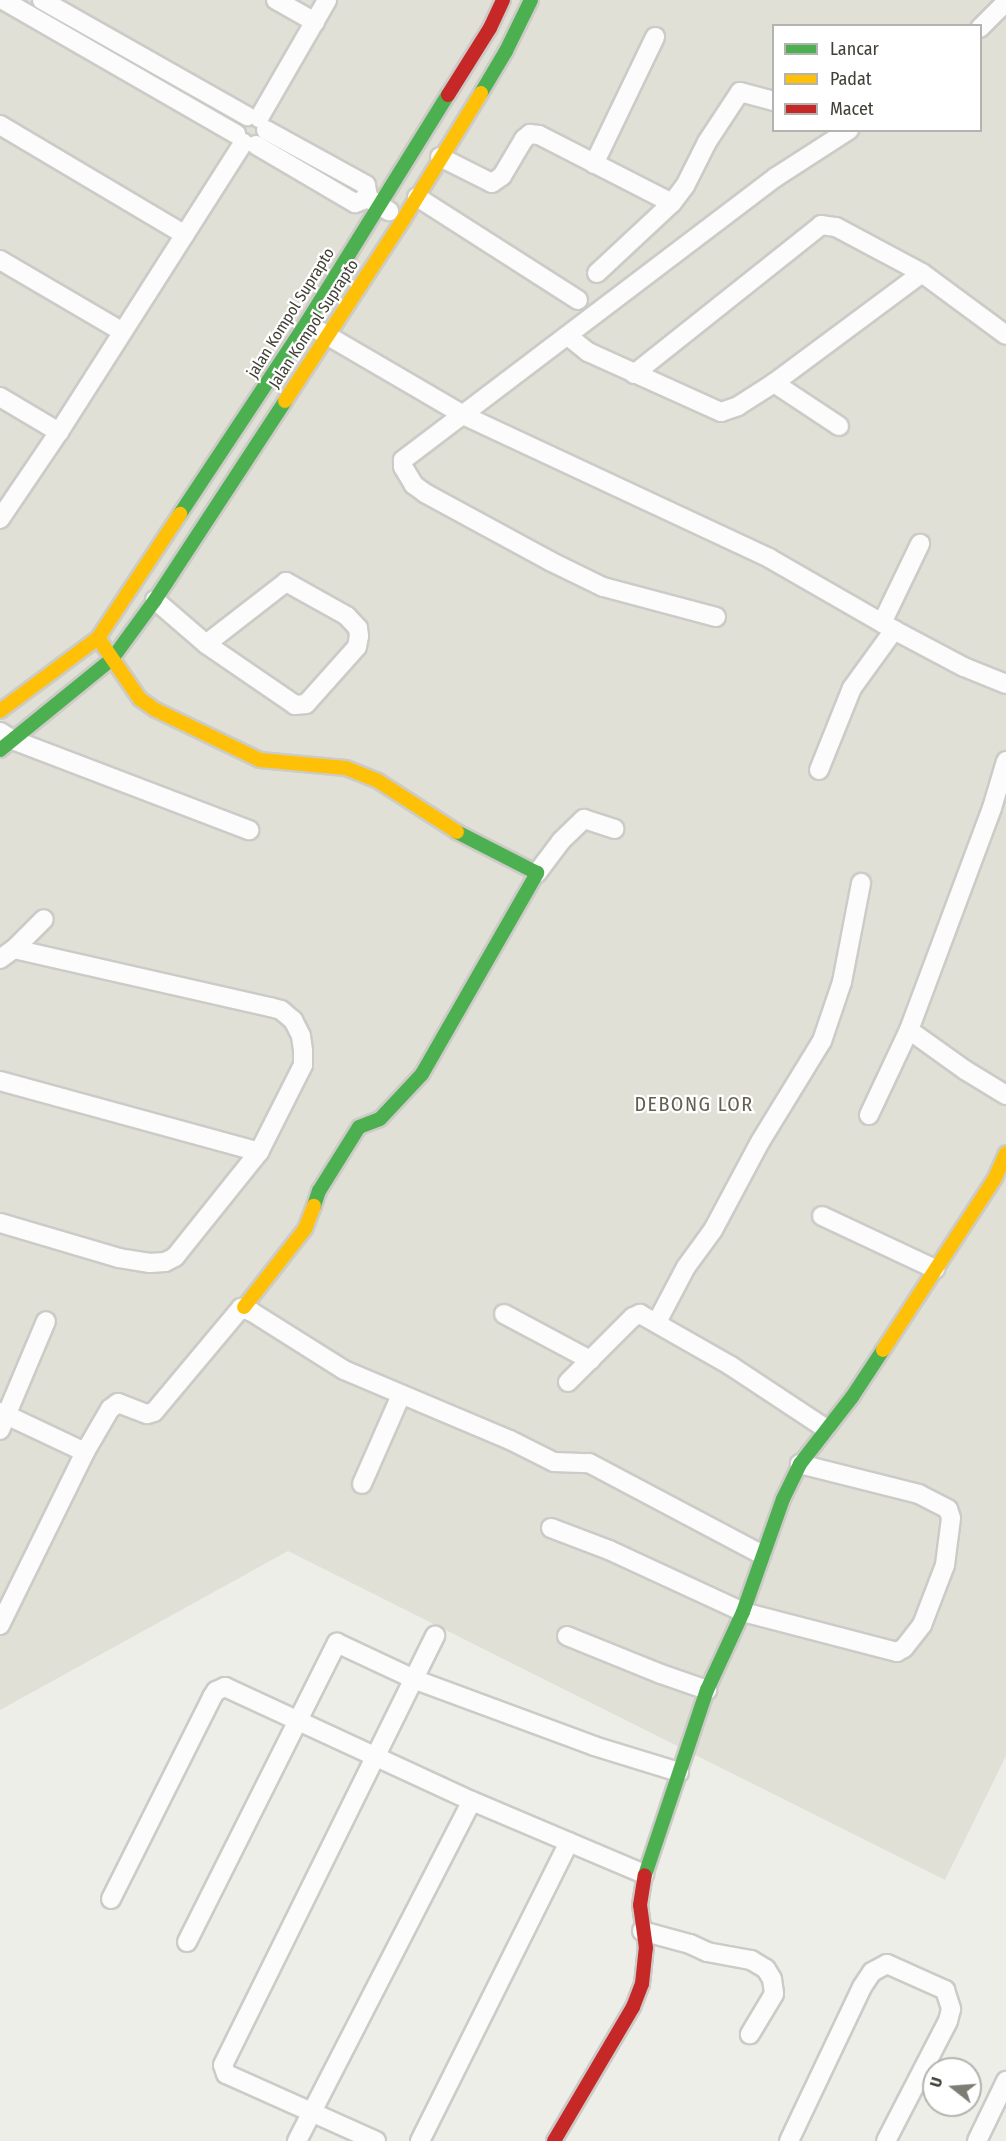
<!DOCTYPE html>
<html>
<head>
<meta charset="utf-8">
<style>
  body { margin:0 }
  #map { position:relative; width:1006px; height:2141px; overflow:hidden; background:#eeeee9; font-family:"Fira Sans Condensed",sans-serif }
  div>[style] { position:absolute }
  .residential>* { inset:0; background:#e1e0d6 }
  .roads { filter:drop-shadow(2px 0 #cccbc7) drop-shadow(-2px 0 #cccbc7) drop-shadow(0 2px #cccbc7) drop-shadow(0 -2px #cccbc7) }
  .street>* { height:18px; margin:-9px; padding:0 9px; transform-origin:9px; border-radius:9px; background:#fcfcfc }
  .fast>* { height:14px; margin:-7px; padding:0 7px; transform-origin:7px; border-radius:7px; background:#4caf50 }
  .slow>* { height:14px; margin:-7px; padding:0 7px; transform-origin:7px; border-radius:7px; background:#ffc107 }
  .jam>* { height:14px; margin:-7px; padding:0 7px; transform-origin:7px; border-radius:7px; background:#c62828 }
  span { translate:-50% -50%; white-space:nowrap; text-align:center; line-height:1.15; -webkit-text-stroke:4.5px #fff; paint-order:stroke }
  .street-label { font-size:16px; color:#424036 }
  .quarter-label { font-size:20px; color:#645f4e; letter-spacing:1.5px }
  .legend { position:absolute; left:772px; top:24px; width:210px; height:108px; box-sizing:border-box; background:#fff; border:2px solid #b3b3af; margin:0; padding:8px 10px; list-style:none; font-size:18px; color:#424036 }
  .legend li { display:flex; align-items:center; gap:12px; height:30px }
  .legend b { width:30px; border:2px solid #b3b3af }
  .north { position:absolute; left:922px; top:2057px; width:60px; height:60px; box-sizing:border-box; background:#fff; border:2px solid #b3b3af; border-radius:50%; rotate:287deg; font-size:16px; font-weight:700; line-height:24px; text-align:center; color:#424036 }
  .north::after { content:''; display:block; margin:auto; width:21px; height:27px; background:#7e7d75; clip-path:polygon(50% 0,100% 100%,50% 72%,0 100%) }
</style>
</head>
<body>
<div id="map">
  <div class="residential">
    <div style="clip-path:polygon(evenodd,0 0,1006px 0,1006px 1756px,945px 1880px,288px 1551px,0 1710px,0 0,774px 26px,980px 26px,980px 130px,774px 130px,774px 26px)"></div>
  </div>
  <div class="roads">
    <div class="street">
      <div style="left:3px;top:0;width:269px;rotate:29.9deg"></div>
      <div style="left:42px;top:0;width:236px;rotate:29.5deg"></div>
      <div style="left:276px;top:0;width:45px;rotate:29.4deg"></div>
      <div style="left:980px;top:28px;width:37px;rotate:-45deg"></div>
      <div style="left:259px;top:118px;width:136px;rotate:-60deg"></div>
      <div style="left:0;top:125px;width:215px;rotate:30.7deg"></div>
      <div style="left:266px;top:130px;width:114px;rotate:28.8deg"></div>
      <div style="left:366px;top:185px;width:13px;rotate:81deg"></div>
      <div style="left:256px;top:145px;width:115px;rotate:30.4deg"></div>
      <div style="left:355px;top:203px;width:14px;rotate:-21deg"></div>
      <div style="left:368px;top:198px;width:25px;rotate:32deg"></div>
      <div style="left:440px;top:157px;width:58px;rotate:26.6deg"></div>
      <div style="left:492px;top:183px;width:12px;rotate:-35deg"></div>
      <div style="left:502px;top:176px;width:43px;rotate:-59.3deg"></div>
      <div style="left:524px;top:139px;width:8px;rotate:-40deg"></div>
      <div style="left:530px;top:134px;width:9px;rotate:6deg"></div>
      <div style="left:539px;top:135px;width:149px;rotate:27.1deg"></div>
      <div style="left:672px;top:203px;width:21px;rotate:-53deg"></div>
      <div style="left:685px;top:186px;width:49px;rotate:-63.4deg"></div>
      <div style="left:707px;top:142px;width:60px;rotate:-56.6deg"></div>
      <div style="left:740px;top:92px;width:35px;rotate:15deg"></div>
      <div style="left:594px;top:164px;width:141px;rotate:-64.3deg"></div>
      <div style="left:417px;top:197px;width:191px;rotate:32.6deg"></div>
      <div style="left:0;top:260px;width:140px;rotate:30.4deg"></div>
      <div style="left:597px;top:273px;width:103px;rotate:-43deg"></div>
      <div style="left:318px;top:330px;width:170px;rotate:30.3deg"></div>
      <div style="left:465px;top:416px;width:336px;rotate:25deg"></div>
      <div style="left:769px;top:558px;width:144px;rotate:29.9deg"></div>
      <div style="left:894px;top:630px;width:79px;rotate:27.9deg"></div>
      <div style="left:964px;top:667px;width:45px;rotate:22deg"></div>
      <div style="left:568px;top:336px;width:26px;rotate:39deg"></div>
      <div style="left:588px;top:352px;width:146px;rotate:24.3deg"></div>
      <div style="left:721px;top:412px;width:18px;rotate:-19deg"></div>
      <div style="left:738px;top:406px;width:43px;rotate:-32.6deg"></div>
      <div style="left:774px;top:383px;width:184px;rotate:-36.6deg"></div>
      <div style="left:922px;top:273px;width:104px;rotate:36.4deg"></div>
      <div style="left:634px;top:374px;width:239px;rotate:-38.5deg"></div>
      <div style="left:821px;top:225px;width:15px;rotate:8deg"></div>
      <div style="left:836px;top:227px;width:98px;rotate:28.1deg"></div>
      <div style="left:774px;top:383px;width:78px;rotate:33.5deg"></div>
      <div style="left:0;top:397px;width:69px;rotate:30.7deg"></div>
      <div style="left:0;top:519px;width:105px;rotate:-55.9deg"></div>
      <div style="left:59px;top:432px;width:343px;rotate:-57.5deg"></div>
      <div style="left:155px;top:600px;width:67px;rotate:40.8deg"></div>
      <div style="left:206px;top:644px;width:108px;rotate:34.4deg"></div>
      <div style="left:295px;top:705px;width:11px;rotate:-5deg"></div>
      <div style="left:306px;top:704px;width:76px;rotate:-48.2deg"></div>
      <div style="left:357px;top:647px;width:11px;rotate:-80deg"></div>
      <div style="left:359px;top:636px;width:8px;rotate:-97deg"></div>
      <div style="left:358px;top:628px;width:16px;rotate:-133deg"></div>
      <div style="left:347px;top:616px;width:70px;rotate:-150.9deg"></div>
      <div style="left:286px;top:582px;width:101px;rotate:142.2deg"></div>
      <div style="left:716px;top:617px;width:117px;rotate:-165.1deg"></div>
      <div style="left:603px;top:587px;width:59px;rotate:-153.9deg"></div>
      <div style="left:550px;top:561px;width:142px;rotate:-151.5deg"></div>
      <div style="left:425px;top:493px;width:14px;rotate:-144deg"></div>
      <div style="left:414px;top:485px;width:21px;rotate:-121deg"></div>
      <div style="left:403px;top:467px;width:7px;rotate:-90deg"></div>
      <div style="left:403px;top:460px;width:468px;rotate:-37.2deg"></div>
      <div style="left:776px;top:177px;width:87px;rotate:-32.8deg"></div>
      <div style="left:882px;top:623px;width:88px;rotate:-64.3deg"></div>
      <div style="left:0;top:732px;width:15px;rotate:32deg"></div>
      <div style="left:13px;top:740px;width:253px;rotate:20.9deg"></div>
      <div style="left:819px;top:770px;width:88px;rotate:-68.1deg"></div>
      <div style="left:852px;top:688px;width:72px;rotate:-54.1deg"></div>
      <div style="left:537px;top:873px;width:40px;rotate:-53deg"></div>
      <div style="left:561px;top:841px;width:32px;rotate:-44deg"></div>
      <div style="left:584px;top:819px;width:32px;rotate:18deg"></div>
      <div style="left:14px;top:949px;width:42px;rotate:-45deg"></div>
      <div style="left:0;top:959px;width:17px;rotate:-36deg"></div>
      <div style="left:14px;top:949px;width:262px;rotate:12.8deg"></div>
      <div style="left:270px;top:1007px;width:11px;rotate:15deg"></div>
      <div style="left:281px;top:1010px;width:16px;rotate:40deg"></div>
      <div style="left:293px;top:1020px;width:18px;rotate:63deg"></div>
      <div style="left:301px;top:1036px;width:15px;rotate:82deg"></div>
      <div style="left:303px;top:1051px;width:14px;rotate:90deg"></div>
      <div style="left:303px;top:1065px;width:97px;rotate:116.8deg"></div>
      <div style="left:259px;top:1152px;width:134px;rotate:128.7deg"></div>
      <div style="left:175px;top:1257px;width:11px;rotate:153deg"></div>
      <div style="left:165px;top:1262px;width:15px;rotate:176deg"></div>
      <div style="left:150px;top:1263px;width:31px;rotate:-171deg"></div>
      <div style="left:119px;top:1258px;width:124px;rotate:-163.6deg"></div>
      <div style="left:909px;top:1030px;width:69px;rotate:35.5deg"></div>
      <div style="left:965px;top:1070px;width:48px;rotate:31.4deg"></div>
      <div style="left:0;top:1081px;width:269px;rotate:15.3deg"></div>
      <div style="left:869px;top:1115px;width:94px;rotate:-64.8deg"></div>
      <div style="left:909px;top:1030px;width:237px;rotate:-69.5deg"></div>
      <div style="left:992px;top:808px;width:49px;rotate:-73.4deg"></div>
      <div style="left:822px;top:1216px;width:125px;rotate:25.1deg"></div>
      <div style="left:504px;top:1314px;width:98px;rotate:28.1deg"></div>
      <div style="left:657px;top:1322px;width:62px;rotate:-62.2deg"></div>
      <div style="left:686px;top:1267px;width:46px;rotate:-53.9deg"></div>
      <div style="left:713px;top:1230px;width:100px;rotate:-61.9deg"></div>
      <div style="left:760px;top:1142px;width:119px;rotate:-58.5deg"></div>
      <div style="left:822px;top:1041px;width:62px;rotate:-71.3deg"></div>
      <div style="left:842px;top:982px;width:101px;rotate:-79.1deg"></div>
      <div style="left:568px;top:1382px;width:92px;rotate:-45deg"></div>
      <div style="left:633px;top:1317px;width:8px;rotate:-23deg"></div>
      <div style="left:640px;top:1314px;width:105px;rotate:29.7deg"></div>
      <div style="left:731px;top:1366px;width:113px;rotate:33.4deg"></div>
      <div style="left:0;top:1412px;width:94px;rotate:25.2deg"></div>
      <div style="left:0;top:1430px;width:118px;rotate:-67.1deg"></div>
      <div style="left:362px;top:1484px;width:97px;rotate:-66.3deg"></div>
      <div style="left:551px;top:1528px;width:62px;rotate:20.8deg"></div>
      <div style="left:609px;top:1550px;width:148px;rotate:24.8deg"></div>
      <div style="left:743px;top:1612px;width:159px;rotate:14.6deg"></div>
      <div style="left:897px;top:1652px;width:8px;rotate:-30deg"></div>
      <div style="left:904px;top:1648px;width:29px;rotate:-52deg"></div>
      <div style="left:922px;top:1625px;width:64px;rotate:-69deg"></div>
      <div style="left:945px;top:1565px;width:47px;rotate:-82.7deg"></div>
      <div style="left:951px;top:1518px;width:9px;rotate:-108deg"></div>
      <div style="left:948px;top:1509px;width:33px;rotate:-153deg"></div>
      <div style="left:919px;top:1494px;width:123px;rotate:-165.9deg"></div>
      <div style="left:0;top:1625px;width:193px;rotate:-63.8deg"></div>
      <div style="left:85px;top:1452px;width:50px;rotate:-59.8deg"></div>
      <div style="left:110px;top:1409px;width:10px;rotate:-37deg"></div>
      <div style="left:118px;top:1403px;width:31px;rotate:21deg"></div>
      <div style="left:147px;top:1414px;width:7px;rotate:-16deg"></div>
      <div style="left:154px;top:1412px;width:136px;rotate:-50.1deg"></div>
      <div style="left:241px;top:1308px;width:12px;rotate:20deg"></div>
      <div style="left:252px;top:1312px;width:109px;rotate:32.2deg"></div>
      <div style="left:344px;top:1370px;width:180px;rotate:22.9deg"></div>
      <div style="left:510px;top:1440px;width:49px;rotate:26.6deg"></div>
      <div style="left:554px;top:1462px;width:35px;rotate:2deg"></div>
      <div style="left:589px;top:1463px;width:195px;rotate:27.9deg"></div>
      <div style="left:567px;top:1636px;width:101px;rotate:22deg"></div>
      <div style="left:661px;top:1674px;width:49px;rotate:19.2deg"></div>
      <div style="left:111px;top:1899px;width:226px;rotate:-63.4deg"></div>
      <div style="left:212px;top:1697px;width:7px;rotate:-56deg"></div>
      <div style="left:216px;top:1691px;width:10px;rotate:-24deg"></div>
      <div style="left:225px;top:1687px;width:272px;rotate:24.8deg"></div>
      <div style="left:472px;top:1801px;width:187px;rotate:23deg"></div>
      <div style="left:642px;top:1931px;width:50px;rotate:15.2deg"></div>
      <div style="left:690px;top:1944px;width:19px;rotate:25deg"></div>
      <div style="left:707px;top:1952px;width:45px;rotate:10.3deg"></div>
      <div style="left:751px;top:1960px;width:17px;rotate:31deg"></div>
      <div style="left:766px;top:1969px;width:12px;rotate:59deg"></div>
      <div style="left:772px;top:1979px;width:15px;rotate:82deg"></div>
      <div style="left:774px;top:1994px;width:47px;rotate:121deg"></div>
      <div style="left:187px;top:1942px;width:335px;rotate:-63.4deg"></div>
      <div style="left:337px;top:1643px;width:87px;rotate:25.1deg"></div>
      <div style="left:416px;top:1680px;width:190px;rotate:20.3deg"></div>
      <div style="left:594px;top:1746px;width:89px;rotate:17deg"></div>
      <div style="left:297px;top:2141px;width:382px;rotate:-62.8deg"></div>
      <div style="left:376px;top:2141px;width:164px;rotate:-155.9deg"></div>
      <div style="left:226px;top:2074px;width:9px;rotate:-108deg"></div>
      <div style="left:223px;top:2065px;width:479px;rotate:-63.7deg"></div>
      <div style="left:420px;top:2141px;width:334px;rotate:-63.5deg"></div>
      <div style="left:789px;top:2141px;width:170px;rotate:-64.6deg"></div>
      <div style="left:862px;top:1987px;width:18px;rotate:-56deg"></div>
      <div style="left:872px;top:1972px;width:17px;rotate:-28deg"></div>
      <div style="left:887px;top:1964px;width:64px;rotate:24.1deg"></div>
      <div style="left:945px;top:1990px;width:20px;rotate:72deg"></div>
      <div style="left:951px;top:2009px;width:12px;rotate:104deg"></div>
      <div style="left:948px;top:2021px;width:135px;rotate:117.3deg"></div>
      <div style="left:977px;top:2141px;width:67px;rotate:-64.2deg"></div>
    </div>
    <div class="fast">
      <div style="left:481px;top:93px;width:49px;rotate:-59.2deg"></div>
      <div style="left:506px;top:51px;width:57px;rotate:-63.9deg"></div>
      <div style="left:180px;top:514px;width:230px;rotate:-56.5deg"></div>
      <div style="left:307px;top:322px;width:267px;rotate:-58.2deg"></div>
      <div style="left:0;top:750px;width:144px;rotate:-39.1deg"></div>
      <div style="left:112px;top:659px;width:73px;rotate:-53.9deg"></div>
      <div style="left:155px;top:600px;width:238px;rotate:-56.8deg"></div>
      <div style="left:314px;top:1206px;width:16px;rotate:-72deg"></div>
      <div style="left:319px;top:1191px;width:75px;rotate:-58deg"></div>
      <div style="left:359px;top:1127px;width:22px;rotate:-21deg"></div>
      <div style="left:380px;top:1119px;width:62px;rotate:-47deg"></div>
      <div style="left:422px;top:1074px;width:232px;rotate:-60.2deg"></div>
      <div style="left:537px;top:873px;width:90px;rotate:-152.9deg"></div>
      <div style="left:645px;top:1875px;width:195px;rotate:-71.5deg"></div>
      <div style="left:707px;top:1690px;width:86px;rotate:-65.2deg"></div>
      <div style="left:743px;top:1612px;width:120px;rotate:-70.5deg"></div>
      <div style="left:783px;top:1499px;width:39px;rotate:-64deg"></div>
      <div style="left:800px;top:1464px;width:85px;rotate:-52.2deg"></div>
      <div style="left:852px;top:1397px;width:56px;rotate:-56.6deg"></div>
    </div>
    <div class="slow">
      <div style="left:285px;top:401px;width:216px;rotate:-56.9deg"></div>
      <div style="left:403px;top:220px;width:149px;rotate:-58.4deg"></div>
      <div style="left:98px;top:638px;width:74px;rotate:55.5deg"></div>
      <div style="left:140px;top:699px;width:19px;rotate:35deg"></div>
      <div style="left:156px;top:710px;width:115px;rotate:25.7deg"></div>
      <div style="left:260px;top:760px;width:86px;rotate:5.3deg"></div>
      <div style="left:346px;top:768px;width:35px;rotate:22deg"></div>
      <div style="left:378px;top:781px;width:94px;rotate:32.8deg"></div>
      <div style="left:0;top:711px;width:122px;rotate:-36.7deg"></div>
      <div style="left:98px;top:638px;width:149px;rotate:-56.5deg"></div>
      <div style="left:244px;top:1307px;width:99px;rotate:-52deg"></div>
      <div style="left:305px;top:1229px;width:25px;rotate:-69deg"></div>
      <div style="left:883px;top:1350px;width:205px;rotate:-56.9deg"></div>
      <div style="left:995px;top:1178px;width:27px;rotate:-66deg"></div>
    </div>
    <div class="jam">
      <div style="left:448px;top:95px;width:79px;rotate:-57.9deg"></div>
      <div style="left:490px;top:28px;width:31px;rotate:-65deg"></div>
      <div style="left:554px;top:2141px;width:156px;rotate:-59.5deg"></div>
      <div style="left:633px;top:2007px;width:25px;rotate:-69deg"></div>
      <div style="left:642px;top:1984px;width:36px;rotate:-84deg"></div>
      <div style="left:646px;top:1948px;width:43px;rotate:-97.9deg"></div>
      <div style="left:640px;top:1905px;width:30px;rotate:-81deg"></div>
    </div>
  </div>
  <div class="street-label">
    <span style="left:291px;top:313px;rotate:-58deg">jalan Kompol Suprapto</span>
    <span style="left:314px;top:324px;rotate:-57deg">Jalan Kompol Suprapto</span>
  </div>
  <div class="quarter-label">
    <span style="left:694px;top:1104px">DEBONG LOR</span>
  </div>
  <ul class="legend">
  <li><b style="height:8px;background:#4caf50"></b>Lancar</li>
  <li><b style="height:8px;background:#ffc107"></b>Padat</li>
  <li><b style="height:8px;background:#c62828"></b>Macet</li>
  </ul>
  <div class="north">U</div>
</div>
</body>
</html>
